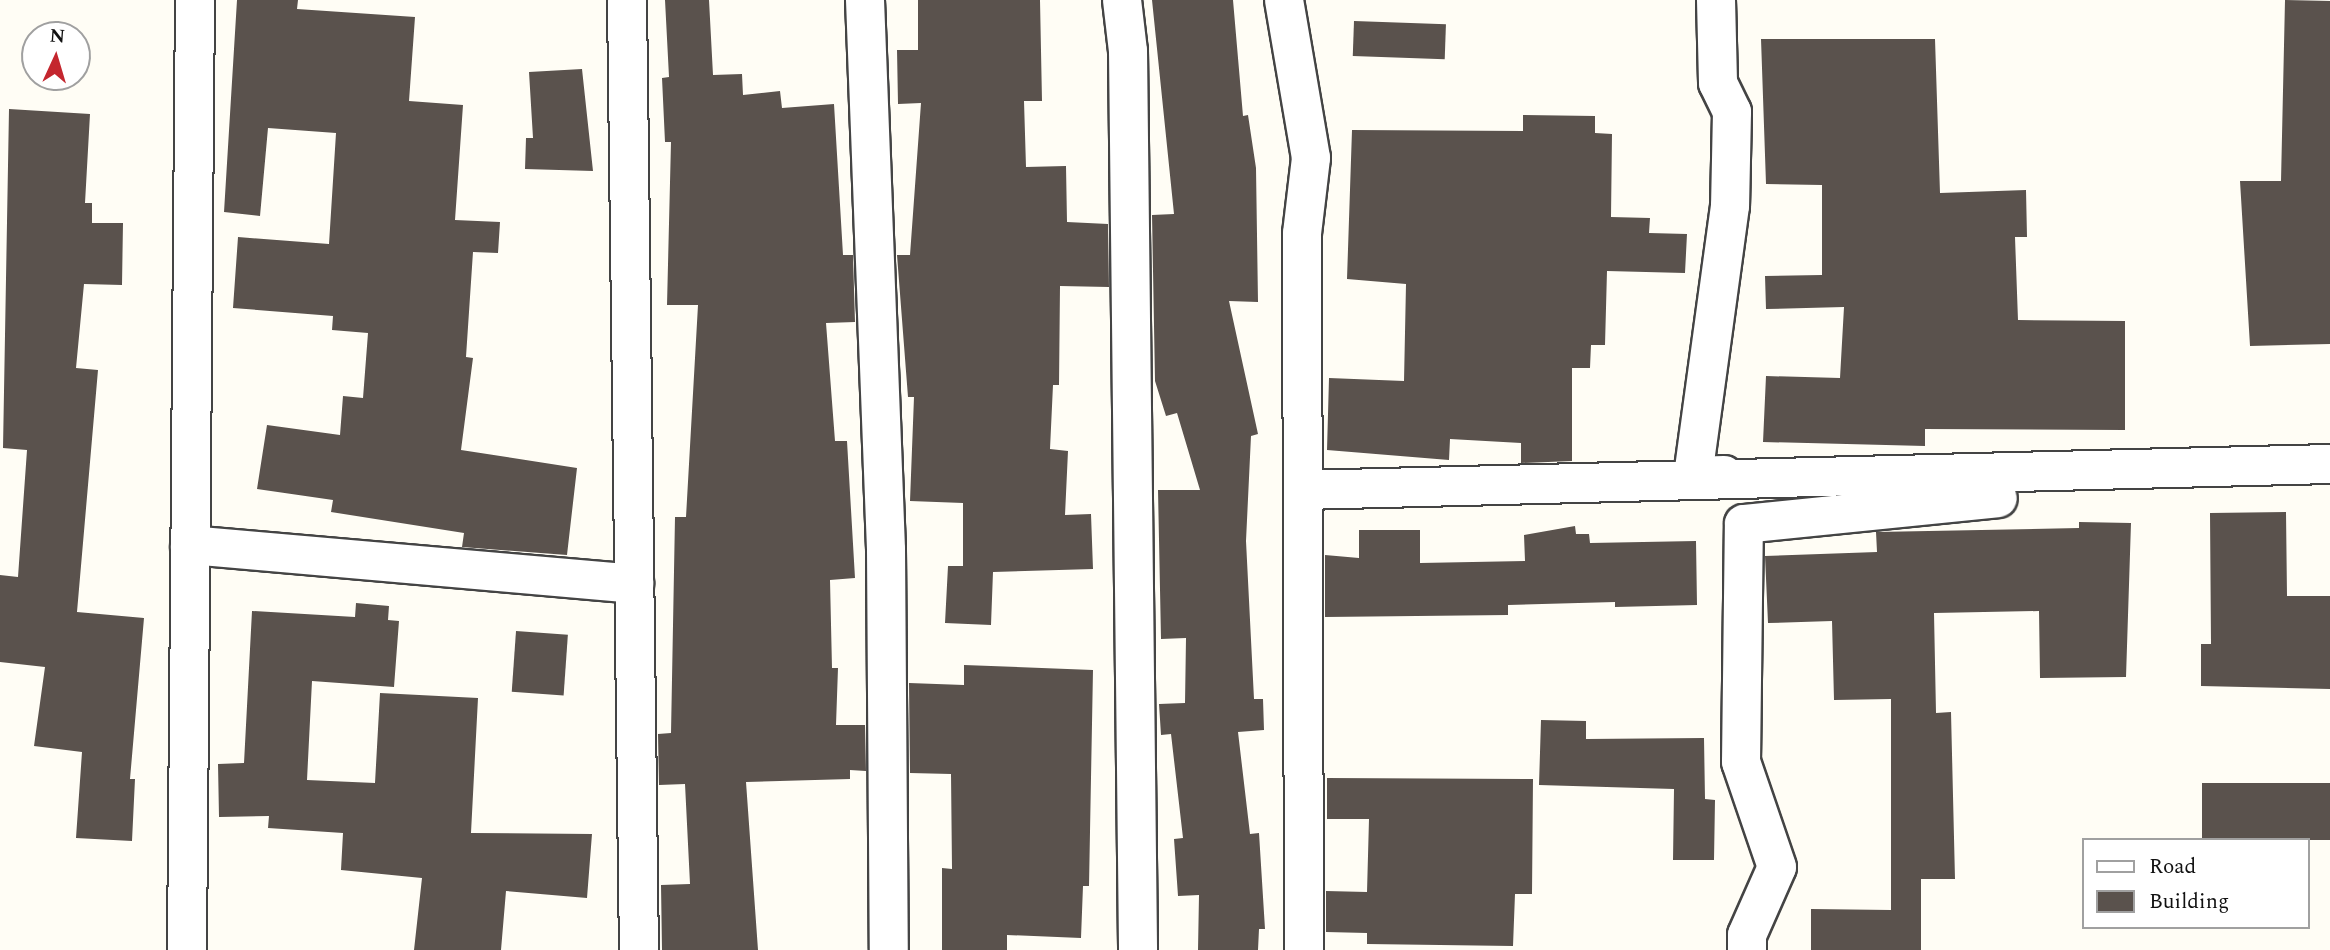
<!DOCTYPE html>
<html>
<head>
<meta charset="utf-8">
<style>
  body { margin:0 }
  #map { position:relative; width:2330px; height:950px; overflow:hidden; background:#fffdf5; font-family:Spectral,serif }
  div>[style] { position:absolute }
  .building>* { inset:0; background:#5a524d; transform-origin:0 0 }
  .roads { filter:drop-shadow(2px 0 #444) drop-shadow(-2px 0 #444) drop-shadow(0 2px #444) drop-shadow(0 -2px #444) }
  .minor>* { height:38px; margin:-19px; padding:0 19px; transform-origin:19px; border-radius:19px; background:#fff }
  span { translate:-50% -50%; white-space:nowrap; text-align:center; line-height:1.15; -webkit-text-stroke:7px #fff; paint-order:stroke }
  .legend { position:absolute; left:2082px; top:838px; width:228px; height:91px; box-sizing:border-box; background:#fff; border:2px solid #a0a0a0; margin:0; padding:9px 12px; list-style:none; font-size:21px; color:#111 }
  .legend li { display:flex; align-items:center; gap:14px; height:35px }
  .legend b { width:35px; border:2px solid #a0a0a0 }
  .north { position:absolute; left:21px; top:21px; width:70px; height:70px; box-sizing:border-box; background:#fff; border:2px solid #a0a0a0; border-radius:50%; rotate:4deg; font-size:19px; font-weight:700; line-height:28px; text-align:center; color:#111 }
  .north::after { content:''; display:block; margin:auto; width:24px; height:32px; background:#c4262e; clip-path:polygon(50% 0,100% 100%,50% 72%,0 100%) }
</style>
</head>
<body>
<div id="map">
  <div class="building">
    <div style="clip-path:polygon(237px 0,298px 0,297px 9px,415px 17px,409px 101px,463px 105px,455px 220px,500px 222px,498px 253px,473px 252px,466px 357px,473px 358px,461px 450px,577px 468px,567px 555px,462px 547px,464px 533px,331px 512px,333px 500px,257px 489px,267px 425px,340px 435px,343px 396px,363px 398px,368px 333px,332px 330px,333px 316px,233px 308px,238px 237px,329px 244px,336px 133px,268px 128px,260px 216px,224px 212px)"></div>
    <div style="clip-path:polygon(665px 0,709px 0,713px 75px,742px 74px,743px 95px,780px 91px,782px 108px,834px 104px,843px 255px,853px 255px,855px 322px,826px 323px,835px 441px,847px 441px,855px 578px,830px 580px,832px 668px,838px 668px,836px 725px,865px 725px,866px 771px,850px 770px,850px 779px,746px 782px,758px 950px,662px 950px,661px 885px,690px 884px,685px 784px,659px 785px,658px 734px,671px 733px,675px 517px,686px 517px,698px 305px,667px 305px,671px 142px,665px 142px,662px 78px,669px 77px)"></div>
    <div style="clip-path:polygon(918px 0,1040px 0,1042px 101px,1024px 101px,1026px 167px,1066px 166px,1067px 222px,1108px 224px,1109px 287px,1060px 286px,1059px 385px,1053px 385px,1050px 449px,1068px 451px,1065px 515px,1091px 514px,1093px 569px,993px 572px,991px 625px,945px 623px,948px 566px,963px 566px,963px 503px,910px 501px,914px 397px,908px 397px,897px 255px,910px 255px,921px 103px,898px 104px,897px 50px,918px 50px)"></div>
    <div style="clip-path:polygon(1152px 0,1233px 0,1243px 116px,1248px 115px,1256px 168px,1258px 302px,1229px 301px,1258px 434px,1251px 436px,1246px 541px,1254px 699px,1263px 699px,1264px 730px,1238px 732px,1250px 834px,1259px 833px,1265px 929px,1259px 929px,1258px 950px,1198px 950px,1199px 895px,1178px 896px,1174px 839px,1183px 838px,1171px 734px,1161px 735px,1159px 704px,1185px 703px,1186px 638px,1161px 639px,1158px 490px,1200px 490px,1177px 413px,1166px 416px,1155px 381px,1152px 215px,1174px 214px)"></div>
    <div style="clip-path:polygon(2285px 0,2330px 1px,2330px 344px,2250px 346px,2240px 181px,2281px 181px)"></div>
    <div style="left:1354px;top:21px;width:92px;height:35px;rotate:2deg"></div>
    <div style="clip-path:polygon(1761px 39px,1935px 39px,1940px 193px,2026px 190px,2027px 237px,2015px 237px,2018px 320px,2125px 321px,2125px 430px,1925px 429px,1925px 446px,1763px 442px,1766px 376px,1840px 378px,1844px 307px,1766px 309px,1765px 276px,1822px 275px,1822px 185px,1766px 184px)"></div>
    <div style="clip-path:polygon(582px 69px,593px 171px,525px 169px,526px 138px,533px 138px,529px 72px)"></div>
    <div style="clip-path:polygon(9px 109px,90px 114px,85px 203px,92px 203px,92px 223px,123px 223px,122px 285px,84px 284px,76px 368px,98px 370px,77px 612px,144px 618px,130px 779px,135px 779px,132px 841px,76px 838px,82px 752px,34px 746px,45px 667px,0 662px,0 575px,18px 577px,27px 450px,3px 448px)"></div>
    <div style="clip-path:polygon(1523px 115px,1595px 116px,1595px 133px,1612px 134px,1611px 217px,1650px 218px,1649px 233px,1687px 234px,1685px 273px,1607px 271px,1605px 345px,1591px 345px,1590px 368px,1572px 368px,1572px 461px,1521px 463px,1521px 443px,1450px 439px,1449px 460px,1327px 450px,1329px 378px,1404px 381px,1406px 284px,1347px 279px,1352px 130px,1523px 131px)"></div>
    <div style="clip-path:polygon(2286px 512px,2287px 596px,2330px 596px,2330px 689px,2201px 686px,2201px 644px,2211px 644px,2210px 513px)"></div>
    <div style="clip-path:polygon(2079px 522px,2131px 523px,2126px 677px,2040px 678px,2039px 611px,1934px 613px,1936px 713px,1951px 712px,1955px 879px,1921px 879px,1921px 950px,1811px 950px,1811px 909px,1891px 910px,1891px 699px,1834px 700px,1832px 621px,1768px 623px,1765px 556px,1877px 552px,1876px 532px,2079px 528px)"></div>
    <div style="clip-path:polygon(1575px 526px,1576px 534px,1589px 534px,1590px 543px,1696px 541px,1697px 605px,1615px 607px,1615px 602px,1508px 605px,1508px 615px,1325px 617px,1325px 555px,1359px 558px,1359px 530px,1420px 530px,1420px 563px,1525px 561px,1524px 535px)"></div>
    <div style="clip-path:polygon(356px 603px,389px 606px,388px 620px,399px 621px,394px 687px,312px 681px,307px 780px,375px 783px,380px 693px,478px 698px,471px 833px,592px 834px,587px 898px,506px 891px,501px 950px,414px 950px,422px 878px,341px 870px,343px 833px,268px 828px,269px 816px,219px 817px,218px 764px,244px 763px,252px 611px,355px 617px)"></div>
    <div style="left:516px;top:631px;width:52px;height:61px;rotate:4deg"></div>
    <div style="clip-path:polygon(964px 665px,1093px 670px,1089px 886px,1083px 886px,1081px 938px,1007px 935px,1007px 950px,942px 950px,942px 868px,952px 869px,951px 774px,910px 773px,909px 683px,964px 685px)"></div>
    <div style="clip-path:polygon(1541px 720px,1586px 721px,1586px 739px,1704px 738px,1705px 799px,1715px 800px,1714px 860px,1673px 860px,1674px 789px,1539px 785px)"></div>
    <div style="clip-path:polygon(1327px 778px,1533px 779px,1532px 894px,1515px 894px,1513px 946px,1367px 944px,1367px 933px,1326px 932px,1326px 891px,1367px 892px,1369px 819px,1327px 819px)"></div>
    <div style="left:2330px;top:783px;width:57px;height:128px;rotate:90deg"></div>
  </div>
  <div class="roads">
    <div class="minor">
      <div style="left:627px;top:0;width:950px;rotate:89.28deg"></div>
      <div style="left:865px;top:0;width:550px;rotate:87.81deg"></div>
      <div style="left:886px;top:550px;width:400px;rotate:89.6deg"></div>
      <div style="left:1122px;top:0;width:51px;rotate:83.3deg"></div>
      <div style="left:1128px;top:51px;width:899px;rotate:89.36deg"></div>
      <div style="left:1284px;top:0;width:160px;rotate:80.3deg"></div>
      <div style="left:1311px;top:158px;width:76px;rotate:96.8deg"></div>
      <div style="left:1302px;top:233px;width:717px;rotate:89.84deg"></div>
      <div style="left:1716px;top:0;width:83px;rotate:88.6deg"></div>
      <div style="left:1718px;top:83px;width:32px;rotate:64deg"></div>
      <div style="left:1732px;top:112px;width:94px;rotate:91.2deg"></div>
      <div style="left:1730px;top:206px;width:273px;rotate:97.8deg"></div>
      <div style="left:1693px;top:476px;width:31px;rotate:-2deg"></div>
      <div style="left:1303px;top:490px;width:1027px;rotate:-1.45deg"></div>
      <div style="left:190px;top:545px;width:446px;rotate:5deg"></div>
      <div style="left:187px;top:950px;width:950px;rotate:-89.52deg"></div>
      <div style="left:1747px;top:950px;width:15px;rotate:-90deg"></div>
      <div style="left:1747px;top:935px;width:74px;rotate:-66.2deg"></div>
      <div style="left:1777px;top:867px;width:111px;rotate:-108.9deg"></div>
      <div style="left:1741px;top:762px;width:238px;rotate:-89.3deg"></div>
      <div style="left:1744px;top:524px;width:255px;rotate:-5.8deg"></div>
    </div>
  </div>
  <ul class="legend">
  <li><b style="height:9px;background:#fff"></b>Road</li>
  <li><b style="height:19px;background:#5a524d"></b>Building</li>
  </ul>
  <div class="north">N</div>
</div>
</body>
</html>
